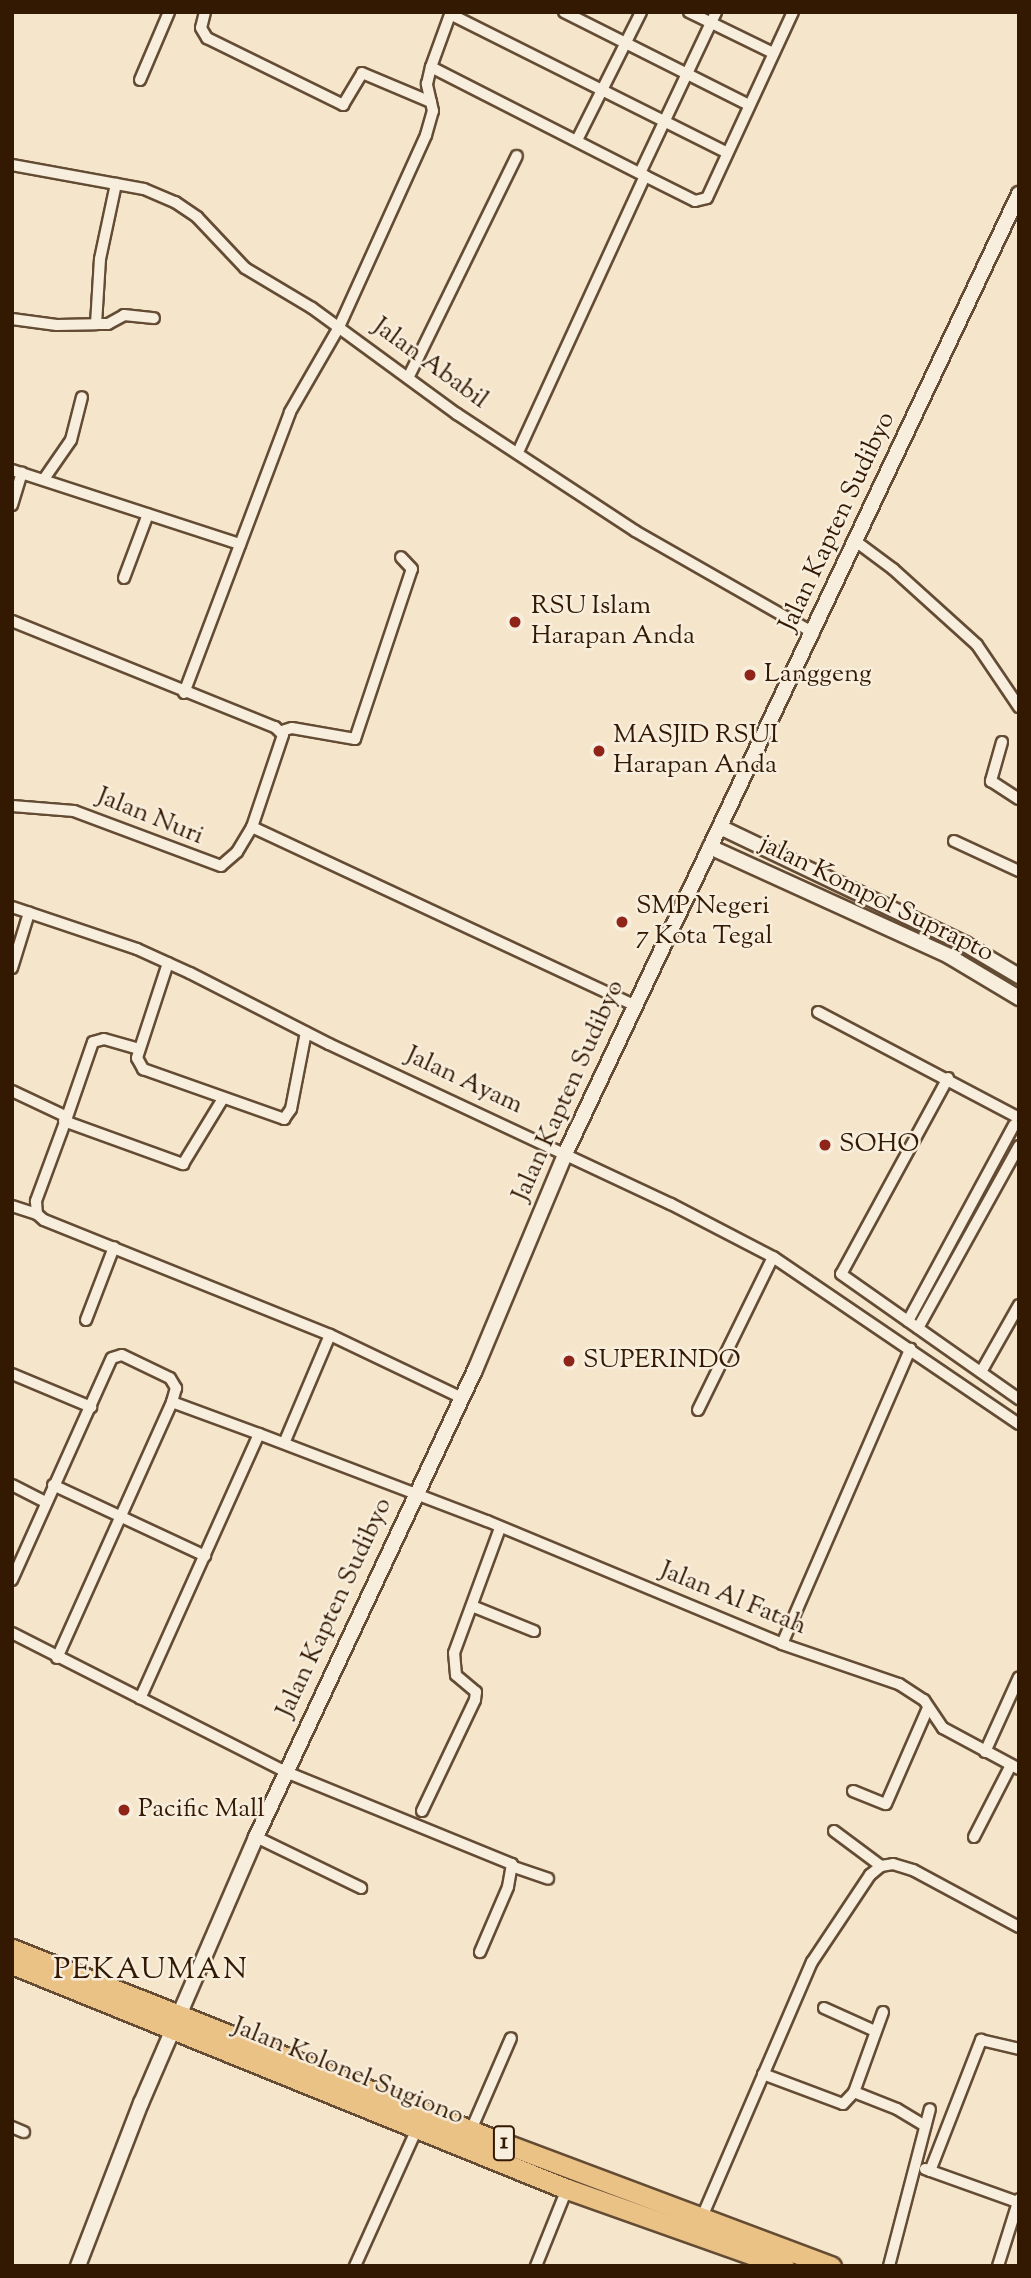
<!DOCTYPE html>
<html>
<head>
<meta charset="utf-8">
<style>
  body { margin:0 }
  #map { position:relative; width:1031px; height:2278px; overflow:hidden; background:#f5e5ca; font-family:"Sorts Mill Goudy",serif }
  div>[style] { position:absolute }
  .roads { filter:drop-shadow(2px 0 #644c34) drop-shadow(-2px 0 #644c34) drop-shadow(0 2px #644c34) drop-shadow(0 -2px #644c34) }
  .street>* { height:10px; margin:-5px; padding:0 5px; transform-origin:5px; border-radius:5px; background:#f8eedd }
  .secondary>* { height:14px; margin:-7px; padding:0 7px; transform-origin:7px; border-radius:7px; background:#f8eedd }
  .highway>* { height:19px; margin:-9.5px; padding:0 9.5px; transform-origin:9.5px; border-radius:9.5px; background:#eac285 }
  .dots>* { width:19px; height:19px; translate:-50% -50%; box-sizing:border-box; border:4px solid #f8eedd; border-radius:50% }
  span { translate:-50% -50%; white-space:nowrap; text-align:center; line-height:1.15; -webkit-text-stroke:5px #f8eedd; paint-order:stroke }
  .shield-label span { padding:2px 5px; background:#f8eedd; border:2px solid; border-radius:5px; -webkit-text-stroke-width:0 }
  .shield-label { font-size:24px; color:#331902; font-weight:700 }
  .street-label { font-size:26px; color:#331902 }
  .poi-label { font-size:26px; color:#331902 }
  .left { translate:0 -50%; text-align:left }
  .quarter-label { font-size:30px; color:#331902; letter-spacing:2px }
  .frame { position:absolute; inset:0; border:14px solid #331902; pointer-events:none }
</style>
</head>
<body>
<div id="map">
  <div class="roads">
    <div class="street">
      <div style="left:205px;top:12px;width:16px;rotate:104deg"></div>
      <div style="left:201px;top:28px;width:12px;rotate:59deg"></div>
      <div style="left:207px;top:38px;width:152px;rotate:26.2deg"></div>
      <div style="left:343px;top:105px;width:37px;rotate:-59deg"></div>
      <div style="left:362px;top:73px;width:75px;rotate:22.8deg"></div>
      <div style="left:451px;top:12px;width:59px;rotate:110deg"></div>
      <div style="left:431px;top:67px;width:240px;rotate:27deg"></div>
      <div style="left:645px;top:176px;width:304px;rotate:114.7deg"></div>
      <div style="left:564px;top:12px;width:207px;rotate:26.7deg"></div>
      <div style="left:689px;top:12px;width:93px;rotate:26deg"></div>
      <div style="left:450px;top:14px;width:310px;rotate:26.6deg"></div>
      <div style="left:140px;top:80px;width:74px;rotate:-66.9deg"></div>
      <div style="left:577px;top:140px;width:143px;rotate:-63.4deg"></div>
      <div style="left:12px;top:165px;width:134px;rotate:10.3deg"></div>
      <div style="left:144px;top:189px;width:34px;rotate:23deg"></div>
      <div style="left:175px;top:202px;width:27px;rotate:34deg"></div>
      <div style="left:197px;top:217px;width:70px;rotate:46.7deg"></div>
      <div style="left:245px;top:268px;width:78px;rotate:30.8deg"></div>
      <div style="left:312px;top:308px;width:180px;rotate:36.2deg"></div>
      <div style="left:457px;top:414px;width:213px;rotate:33.3deg"></div>
      <div style="left:635px;top:531px;width:206px;rotate:29.7deg"></div>
      <div style="left:640px;top:173px;width:178px;rotate:-64.7deg"></div>
      <div style="left:645px;top:176px;width:56px;rotate:26.6deg"></div>
      <div style="left:695px;top:201px;width:12px;rotate:-14deg"></div>
      <div style="left:707px;top:198px;width:205px;rotate:-65.2deg"></div>
      <div style="left:12px;top:319px;width:45px;rotate:7.6deg"></div>
      <div style="left:57px;top:325px;width:39px;rotate:-1deg"></div>
      <div style="left:96px;top:324px;width:65px;rotate:-86.5deg"></div>
      <div style="left:100px;top:259px;width:77px;rotate:-78deg"></div>
      <div style="left:96px;top:324px;width:12px"></div>
      <div style="left:108px;top:324px;width:18px;rotate:-29deg"></div>
      <div style="left:124px;top:315px;width:30px;rotate:6deg"></div>
      <div style="left:409px;top:376px;width:245px;rotate:-63.9deg"></div>
      <div style="left:12px;top:470px;width:240px;rotate:18deg"></div>
      <div style="left:44px;top:479px;width:47px;rotate:-55.3deg"></div>
      <div style="left:71px;top:440px;width:44px;rotate:-75.7deg"></div>
      <div style="left:12px;top:505px;width:34px;rotate:-73deg"></div>
      <div style="left:854px;top:540px;width:49px;rotate:36.6deg"></div>
      <div style="left:893px;top:569px;width:113px;rotate:42.1deg"></div>
      <div style="left:977px;top:645px;width:75px;rotate:55.9deg"></div>
      <div style="left:124px;top:578px;width:68px;rotate:-69.4deg"></div>
      <div style="left:12px;top:621px;width:284px;rotate:22deg"></div>
      <div style="left:275px;top:727px;width:11px;rotate:45deg"></div>
      <div style="left:283px;top:735px;width:97px;rotate:108.6deg"></div>
      <div style="left:252px;top:827px;width:29px;rotate:121deg"></div>
      <div style="left:237px;top:852px;width:21px;rotate:139deg"></div>
      <div style="left:221px;top:866px;width:157px;rotate:-159.5deg"></div>
      <div style="left:74px;top:811px;width:62px;rotate:-175.4deg"></div>
      <div style="left:184px;top:693px;width:300px;rotate:-69.3deg"></div>
      <div style="left:290px;top:412px;width:98px;rotate:-60deg"></div>
      <div style="left:339px;top:327px;width:211px;rotate:-65.6deg"></div>
      <div style="left:426px;top:135px;width:25px;rotate:-74deg"></div>
      <div style="left:433px;top:111px;width:28px;rotate:-103deg"></div>
      <div style="left:427px;top:84px;width:17px;rotate:-77deg"></div>
      <div style="left:282px;top:731px;width:10px;rotate:-17deg"></div>
      <div style="left:292px;top:728px;width:64px;rotate:9.9deg"></div>
      <div style="left:355px;top:739px;width:179px;rotate:-71.5deg"></div>
      <div style="left:412px;top:569px;width:16px;rotate:-133deg"></div>
      <div style="left:1002px;top:742px;width:41px;rotate:105.8deg"></div>
      <div style="left:991px;top:781px;width:33px;rotate:33deg"></div>
      <div style="left:252px;top:827px;width:421px;rotate:25deg"></div>
      <div style="left:954px;top:841px;width:72px;rotate:24.8deg"></div>
      <div style="left:12px;top:907px;width:132px;rotate:18.6deg"></div>
      <div style="left:137px;top:949px;width:58px;rotate:24.4deg"></div>
      <div style="left:190px;top:973px;width:156px;rotate:27.1deg"></div>
      <div style="left:329px;top:1044px;width:378px;rotate:25.1deg"></div>
      <div style="left:671px;top:1204px;width:115px;rotate:27.5deg"></div>
      <div style="left:773px;top:1257px;width:297px;rotate:34.2deg"></div>
      <div style="left:168px;top:963px;width:100px;rotate:108.1deg"></div>
      <div style="left:137px;top:1058px;width:13px;rotate:61deg"></div>
      <div style="left:143px;top:1069px;width:150px;rotate:19.5deg"></div>
      <div style="left:284px;top:1119px;width:12px;rotate:-55deg"></div>
      <div style="left:291px;top:1109px;width:78px;rotate:-79deg"></div>
      <div style="left:12px;top:968px;width:58px;rotate:-72.8deg"></div>
      <div style="left:818px;top:1012px;width:223px;rotate:27.8deg"></div>
      <div style="left:948px;top:1078px;width:223px;rotate:118.6deg"></div>
      <div style="left:841px;top:1274px;width:218px;rotate:35.1deg"></div>
      <div style="left:12px;top:1091px;width:61px;rotate:25.3deg"></div>
      <div style="left:67px;top:1117px;width:90px;rotate:110.3deg"></div>
      <div style="left:36px;top:1201px;width:13px;rotate:86deg"></div>
      <div style="left:37px;top:1214px;width:9px;rotate:41deg"></div>
      <div style="left:44px;top:1220px;width:308px;rotate:21.9deg"></div>
      <div style="left:330px;top:1335px;width:146px;rotate:25.5deg"></div>
      <div style="left:67px;top:1117px;width:79px;rotate:-70.9deg"></div>
      <div style="left:93px;top:1042px;width:11px;rotate:-15deg"></div>
      <div style="left:104px;top:1039px;width:36px;rotate:16deg"></div>
      <div style="left:64px;top:1121px;width:127px;rotate:19.9deg"></div>
      <div style="left:183px;top:1164px;width:75px;rotate:-58.6deg"></div>
      <div style="left:12px;top:1206px;width:26px;rotate:18deg"></div>
      <div style="left:86px;top:1320px;width:78px;rotate:-69deg"></div>
      <div style="left:908px;top:1321px;width:223px;rotate:-61.6deg"></div>
      <div style="left:918px;top:1328px;width:208px;rotate:-61deg"></div>
      <div style="left:981px;top:1372px;width:77px;rotate:-60.4deg"></div>
      <div style="left:12px;top:1374px;width:86px;rotate:22.7deg"></div>
      <div style="left:698px;top:1410px;width:170px;rotate:-63.9deg"></div>
      <div style="left:259px;top:1434px;width:244px;rotate:20.9deg"></div>
      <div style="left:487px;top:1521px;width:320px;rotate:22.6deg"></div>
      <div style="left:782px;top:1644px;width:124px;rotate:18.9deg"></div>
      <div style="left:899px;top:1684px;width:30px;rotate:33deg"></div>
      <div style="left:924px;top:1700px;width:34px;rotate:56deg"></div>
      <div style="left:943px;top:1728px;width:86px;rotate:28.3deg"></div>
      <div style="left:285px;top:1441px;width:115px;rotate:-67deg"></div>
      <div style="left:12px;top:1485px;width:38px;rotate:27deg"></div>
      <div style="left:53px;top:1485px;width:168px;rotate:25deg"></div>
      <div style="left:12px;top:1580px;width:243px;rotate:-65.8deg"></div>
      <div style="left:112px;top:1358px;width:10px;rotate:-17deg"></div>
      <div style="left:122px;top:1355px;width:53px;rotate:25.6deg"></div>
      <div style="left:170px;top:1378px;width:12px;rotate:59deg"></div>
      <div style="left:176px;top:1388px;width:15px;rotate:106deg"></div>
      <div style="left:172px;top:1402px;width:93px;rotate:20.2deg"></div>
      <div style="left:259px;top:1434px;width:290px;rotate:114.2deg"></div>
      <div style="left:472px;top:1606px;width:67px;rotate:22deg"></div>
      <div style="left:12px;top:1633px;width:307px;rotate:26.9deg"></div>
      <div style="left:286px;top:1772px;width:244px;rotate:22.2deg"></div>
      <div style="left:512px;top:1864px;width:23px;rotate:100deg"></div>
      <div style="left:508px;top:1887px;width:71px;rotate:113.3deg"></div>
      <div style="left:782px;top:1644px;width:322px;rotate:-66.5deg"></div>
      <div style="left:57px;top:1658px;width:281px;rotate:-65.8deg"></div>
      <div style="left:985px;top:1752px;width:82px;rotate:-65.6deg"></div>
      <div style="left:853px;top:1791px;width:35px;rotate:22deg"></div>
      <div style="left:886px;top:1804px;width:105px;rotate:-66.4deg"></div>
      <div style="left:422px;top:1811px;width:123px;rotate:-64.5deg"></div>
      <div style="left:475px;top:1700px;width:8px;rotate:-83deg"></div>
      <div style="left:476px;top:1692px;width:26px;rotate:-140deg"></div>
      <div style="left:456px;top:1675px;width:22px;rotate:-95deg"></div>
      <div style="left:454px;top:1653px;width:133px;rotate:-69.8deg"></div>
      <div style="left:834px;top:1831px;width:59px;rotate:36.7deg"></div>
      <div style="left:256px;top:1837px;width:117px;rotate:25.9deg"></div>
      <div style="left:974px;top:1837px;width:81px;rotate:-62.8deg"></div>
      <div style="left:514px;top:1867px;width:36px;rotate:19deg"></div>
      <div style="left:824px;top:2008px;width:56px;rotate:24.3deg"></div>
      <div style="left:883px;top:2012px;width:85px;rotate:109.9deg"></div>
      <div style="left:854px;top:2092px;width:46px;rotate:21.6deg"></div>
      <div style="left:897px;top:2109px;width:33px;rotate:31deg"></div>
      <div style="left:763px;top:2074px;width:85px;rotate:20.6deg"></div>
      <div style="left:843px;top:2104px;width:16px;rotate:-47deg"></div>
      <div style="left:12px;top:2127px;width:13px;rotate:23deg"></div>
      <div style="left:471px;top:2130px;width:100px;rotate:-66.5deg"></div>
      <div style="left:925px;top:2169px;width:98px;rotate:19.7deg"></div>
      <div style="left:930px;top:2171px;width:141px;rotate:-68.7deg"></div>
      <div style="left:981px;top:2040px;width:39px;rotate:13deg"></div>
      <div style="left:702px;top:2217px;width:278px;rotate:-66.7deg"></div>
      <div style="left:812px;top:1962px;width:105px;rotate:-56.3deg"></div>
      <div style="left:870px;top:1875px;width:14px;rotate:-39deg"></div>
      <div style="left:881px;top:1866px;width:12px;rotate:-9deg"></div>
      <div style="left:893px;top:1864px;width:21px;rotate:17deg"></div>
      <div style="left:913px;top:1870px;width:120px;rotate:28.3deg"></div>
      <div style="left:355px;top:2266px;width:150px;rotate:-65.7deg"></div>
      <div style="left:536px;top:2266px;width:83px;rotate:-68.1deg"></div>
      <div style="left:889px;top:2266px;width:162px;rotate:-75.4deg"></div>
      <div style="left:998px;top:2266px;width:70px;rotate:-72.6deg"></div>
    </div>
    <div class="secondary">
      <div style="left:720px;top:827px;width:272px;rotate:25.5deg"></div>
      <div style="left:965px;top:944px;width:63px;rotate:30.7deg"></div>
      <div style="left:710px;top:847px;width:263px;rotate:24.5deg"></div>
      <div style="left:949px;top:956px;width:82px;rotate:31deg"></div>
      <div style="left:78px;top:2266px;width:175px;rotate:-68.9deg"></div>
      <div style="left:141px;top:2103px;width:290px;rotate:-66.6deg"></div>
      <div style="left:256px;top:1837px;width:516px;rotate:-64.88deg"></div>
      <div style="left:475px;top:1370px;width:236px;rotate:-67.3deg"></div>
      <div style="left:566px;top:1152px;width:1060px;rotate:-64.69deg"></div>
    </div>
    <div class="highway">
      <div style="left:12px;top:1949px;width:519px;rotate:21.58deg"></div>
      <div style="left:495px;top:2140px;width:359px;rotate:20.6deg"></div>
      <div style="left:12px;top:1964px;width:599px;rotate:22.07deg"></div>
      <div style="left:567px;top:2189px;width:230px;rotate:19.5deg"></div>
    </div>
  </div>
  <div class="dots">
    <div style="left:515px;top:622px;background:#8f2418"></div>
    <div style="left:750px;top:675px;background:#8f2418"></div>
    <div style="left:599px;top:751px;background:#8f2418"></div>
    <div style="left:622px;top:922px;background:#8f2418"></div>
    <div style="left:825px;top:1145px;background:#8f2418"></div>
    <div style="left:569px;top:1361px;background:#8f2418"></div>
    <div style="left:124px;top:1810px;background:#8f2418"></div>
  </div>
  <div class="shield-label">
    <span style="left:504px;top:2143px">1</span>
  </div>
  <div class="street-label">
    <span style="left:430px;top:364px;rotate:36deg">Jalan Ababil</span>
    <span style="left:838px;top:522px;rotate:-65deg">Jalan Kapten Sudibyo</span>
    <span style="left:150px;top:817px;rotate:22deg">Jalan Nuri</span>
    <span style="left:876px;top:899px;rotate:26deg">jalan Kompol Suprapto</span>
    <span style="left:464px;top:1081px;rotate:25deg">Jalan Ayam</span>
    <span style="left:569px;top:1091px;rotate:-66deg">Jalan Kapten Sudibyo</span>
    <span style="left:733px;top:1599px;rotate:22deg">Jalan Al Fatah</span>
    <span style="left:335px;top:1608px;rotate:-65deg">Jalan Kapten Sudibyo</span>
    <span style="left:348px;top:2072px;rotate:22deg">Jalan Kolonel Sugiono</span>
  </div>
  <div class="poi-label">
    <span class="left" style="left:531px;top:622px">RSU Islam<br>Harapan Anda</span>
    <span class="left" style="left:764px;top:675px">Langgeng</span>
    <span class="left" style="left:613px;top:751px">MASJID RSUI<br>Harapan Anda</span>
    <span class="left" style="left:636px;top:922px">SMP Negeri<br>7 Kota Tegal</span>
    <span class="left" style="left:839px;top:1145px">SOHO</span>
    <span class="left" style="left:583px;top:1361px">SUPERINDO</span>
    <span class="left" style="left:138px;top:1810px">Pacific Mall</span>
  </div>
  <div class="quarter-label">
    <span style="left:151px;top:1971px">PEKAUMAN</span>
  </div>
  <div class="frame"></div>
</div>
</body>
</html>
